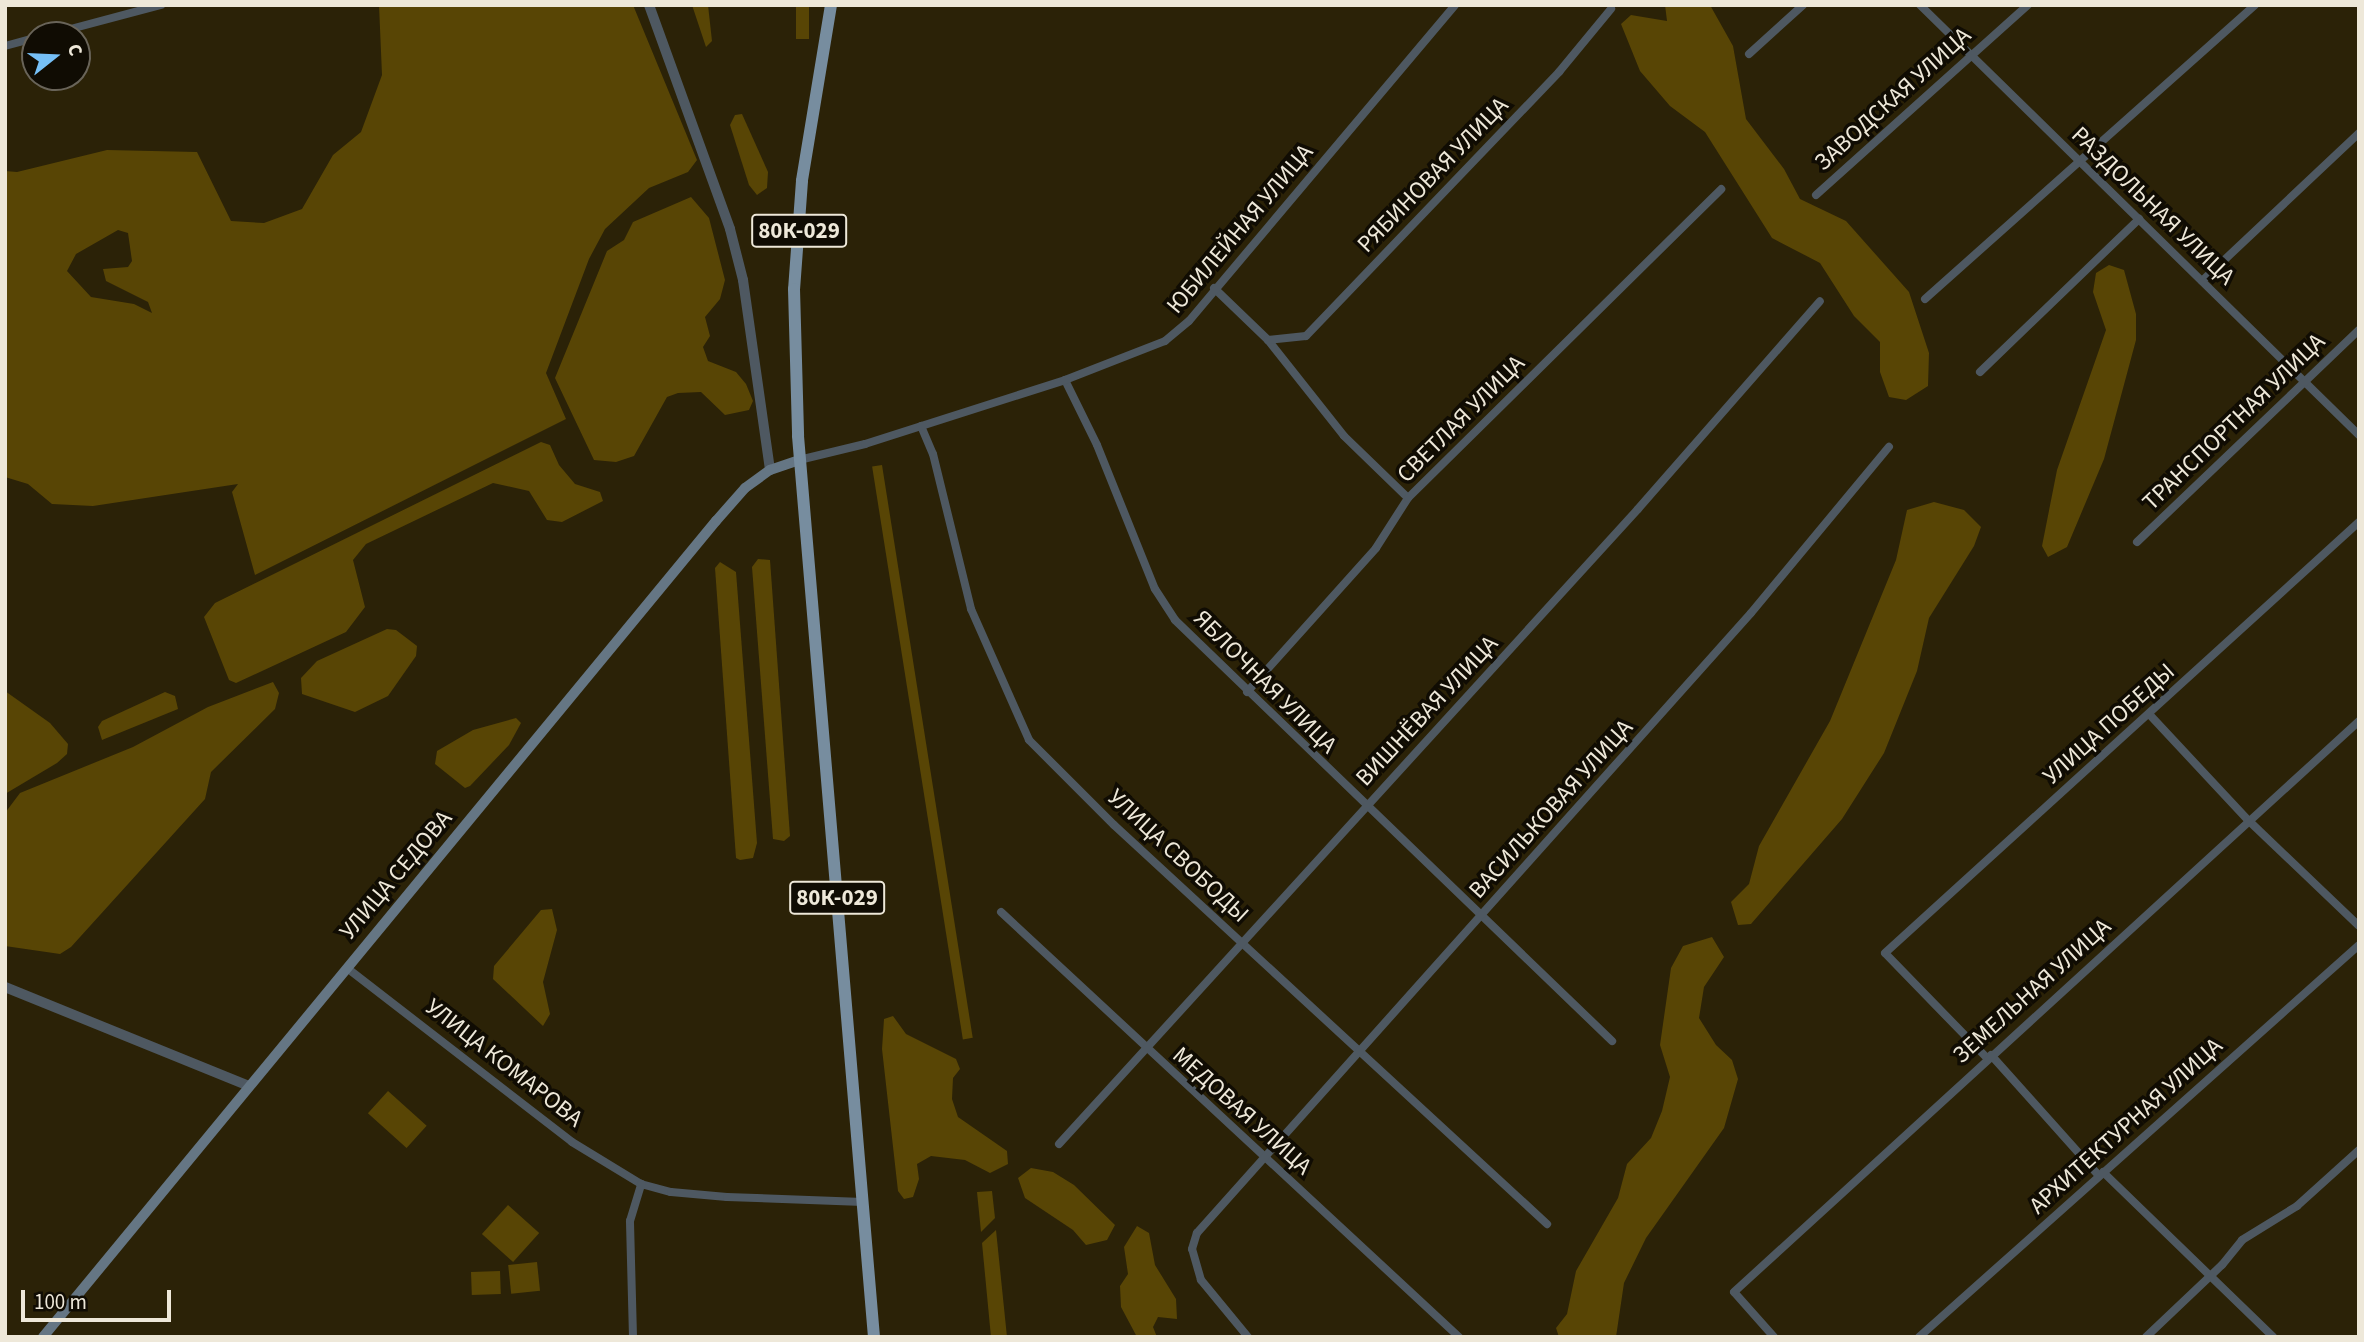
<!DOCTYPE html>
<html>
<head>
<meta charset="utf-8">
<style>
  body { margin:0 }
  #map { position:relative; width:2364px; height:1342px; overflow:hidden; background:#2b2207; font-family:"Source Sans 3",sans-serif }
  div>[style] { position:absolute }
  .green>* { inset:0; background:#584505; transform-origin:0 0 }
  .minor>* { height:8px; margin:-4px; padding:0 4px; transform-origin:4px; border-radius:4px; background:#4e5861 }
  .tertiary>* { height:10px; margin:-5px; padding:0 5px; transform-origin:5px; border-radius:5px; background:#4e5861 }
  .secondary>* { height:10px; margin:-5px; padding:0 5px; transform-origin:5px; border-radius:5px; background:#657684 }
  .primary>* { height:12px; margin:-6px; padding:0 6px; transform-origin:6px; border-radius:6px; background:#778d9f }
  span { translate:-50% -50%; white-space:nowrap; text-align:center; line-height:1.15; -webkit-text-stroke:7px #100c03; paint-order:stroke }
  .shield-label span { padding:2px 5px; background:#100c03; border:2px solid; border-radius:5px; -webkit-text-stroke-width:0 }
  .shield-label { font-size:23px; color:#eee8d9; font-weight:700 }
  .street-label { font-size:24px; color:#eee8d9 }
  .frame { position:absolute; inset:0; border:7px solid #eee8d9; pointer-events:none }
  .north { position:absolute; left:21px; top:21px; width:70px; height:70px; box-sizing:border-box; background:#100c03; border:2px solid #696459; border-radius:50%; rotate:72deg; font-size:19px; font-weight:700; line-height:28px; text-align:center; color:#eee8d9 }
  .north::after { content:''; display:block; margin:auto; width:24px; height:32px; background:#76c0f7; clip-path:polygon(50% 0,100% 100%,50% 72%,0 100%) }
  .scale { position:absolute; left:21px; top:1290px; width:150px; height:32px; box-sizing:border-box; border:4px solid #eee8d9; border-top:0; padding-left:9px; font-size:21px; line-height:24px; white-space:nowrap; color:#eee8d9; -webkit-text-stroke:5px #100c03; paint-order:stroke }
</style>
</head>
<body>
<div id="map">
  <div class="green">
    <div style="clip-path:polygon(evenodd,379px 5px,633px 5px,697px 160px,688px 172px,649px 188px,605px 229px,589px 259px,546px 373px,566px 419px,255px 575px,232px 492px,238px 484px,93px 506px,52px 504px,28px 484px,5px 477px,5px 171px,17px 172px,107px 150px,197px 152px,231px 221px,264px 223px,302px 209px,333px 155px,361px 132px,382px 75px,379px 5px,118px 230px,128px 233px,132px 261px,128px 267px,103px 269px,106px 281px,148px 302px,152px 313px,134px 304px,91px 297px,67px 271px,76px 254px,118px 230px)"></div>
    <div style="clip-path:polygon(692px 5px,708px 5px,712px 41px,706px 47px)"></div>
    <div style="left:796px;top:5px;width:13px;height:34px"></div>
    <div style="clip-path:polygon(1665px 5px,1710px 5px,1733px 46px,1746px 119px,1784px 169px,1800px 199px,1846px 221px,1909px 292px,1929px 353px,1928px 386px,1906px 400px,1889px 397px,1880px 372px,1880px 342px,1854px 316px,1820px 263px,1772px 238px,1705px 132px,1670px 106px,1640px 71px,1621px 24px,1631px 15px,1667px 21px)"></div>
    <div style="clip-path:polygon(742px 114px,768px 172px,767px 188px,757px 195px,749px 185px,730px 125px,735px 115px)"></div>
    <div style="clip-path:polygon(691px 197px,709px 218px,725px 280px,720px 299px,705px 317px,710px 336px,703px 347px,708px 361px,736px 372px,746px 384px,753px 401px,749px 410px,725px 415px,701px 392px,678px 393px,667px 397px,634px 456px,616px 462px,594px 460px,555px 378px,607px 251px,624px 240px,633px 222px)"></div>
    <div style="clip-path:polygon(2109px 265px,2124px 270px,2136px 314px,2136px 340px,2104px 459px,2067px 547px,2048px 557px,2042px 546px,2057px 470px,2106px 330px,2093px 292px,2096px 273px)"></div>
    <div style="clip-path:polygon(541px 442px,550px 445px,559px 465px,575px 484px,600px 492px,603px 501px,562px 522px,547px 520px,529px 491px,493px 483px,366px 544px,353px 560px,365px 607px,346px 632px,236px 683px,229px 680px,204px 617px,215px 603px)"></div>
    <div style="left:882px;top:465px;width:580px;height:10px;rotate:81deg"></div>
    <div style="clip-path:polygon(1934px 502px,1964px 510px,1981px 527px,1974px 546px,1929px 618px,1917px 671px,1884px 753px,1842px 819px,1751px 924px,1738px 925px,1731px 902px,1749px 884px,1759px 846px,1830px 721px,1896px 560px,1907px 510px)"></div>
    <div style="clip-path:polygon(758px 559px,770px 560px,790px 836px,784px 841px,773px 839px,752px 567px)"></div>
    <div style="clip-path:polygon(720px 562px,736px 572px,757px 843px,753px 858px,740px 860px,736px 858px,715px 568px)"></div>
    <div style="clip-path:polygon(387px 629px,396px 630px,417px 646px,416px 656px,388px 696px,355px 712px,302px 694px,301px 678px,317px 661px)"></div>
    <div style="clip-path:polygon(273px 682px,279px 693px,275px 709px,211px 772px,205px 799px,71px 947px,60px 954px,5px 946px,5px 813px,20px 793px,133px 747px,208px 707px)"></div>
    <div style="clip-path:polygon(5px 691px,50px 723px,68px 744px,67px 754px,57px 763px,5px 794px)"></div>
    <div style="clip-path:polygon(165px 692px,175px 696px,178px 709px,102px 740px,98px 727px,102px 721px)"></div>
    <div style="clip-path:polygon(516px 718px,521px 723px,509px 745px,470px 786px,465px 788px,435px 764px,437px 751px,473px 730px)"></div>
    <div style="clip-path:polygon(552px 909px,557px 930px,543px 982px,550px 1014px,543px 1026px,493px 979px,494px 966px,541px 910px)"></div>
    <div style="clip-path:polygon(1712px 937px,1724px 957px,1704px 987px,1699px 1018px,1716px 1045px,1732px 1060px,1738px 1079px,1724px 1128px,1646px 1238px,1624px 1283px,1616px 1337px,1559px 1337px,1556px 1328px,1567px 1314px,1576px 1271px,1618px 1198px,1627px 1164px,1651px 1138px,1662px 1111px,1670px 1077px,1660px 1045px,1671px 968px,1683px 946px)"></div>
    <div style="clip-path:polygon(893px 1016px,906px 1034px,956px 1059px,960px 1069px,953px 1078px,952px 1099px,958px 1117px,1007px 1151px,1008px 1164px,990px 1173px,965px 1160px,931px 1156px,917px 1164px,919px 1179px,913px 1197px,904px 1199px,898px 1191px,882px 1049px,884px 1019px)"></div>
    <div style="left:388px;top:1091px;width:52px;height:30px;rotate:42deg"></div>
    <div style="clip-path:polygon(1031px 1168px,1053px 1172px,1074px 1185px,1115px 1225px,1107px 1240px,1086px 1245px,1073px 1230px,1025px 1198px,1018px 1178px)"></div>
    <div style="clip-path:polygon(992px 1191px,995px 1218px,981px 1232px,977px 1192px)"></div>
    <div style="left:508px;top:1205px;width:42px;height:39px;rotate:42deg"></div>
    <div style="clip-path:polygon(1137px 1226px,1149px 1233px,1155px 1265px,1176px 1299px,1177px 1319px,1158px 1317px,1153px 1327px,1157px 1337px,1137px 1337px,1121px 1307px,1120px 1286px,1128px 1274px,1124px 1247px)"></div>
    <div style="clip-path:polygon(996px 1230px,1007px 1337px,991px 1337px,982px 1243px)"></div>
    <div style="left:537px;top:1262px;width:29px;height:29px;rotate:84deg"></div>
    <div style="left:500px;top:1271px;width:23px;height:29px;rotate:88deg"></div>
  </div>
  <div class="minor">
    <div style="left:1920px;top:5px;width:615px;rotate:44.41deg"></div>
    <div style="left:48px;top:35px;width:117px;rotate:-14.9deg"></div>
    <div style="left:5px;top:46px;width:31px;rotate:-15deg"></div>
    <div style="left:1749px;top:54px;width:73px;rotate:-42.2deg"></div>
    <div style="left:1816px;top:195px;width:285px;rotate:-41.9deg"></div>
    <div style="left:2202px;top:281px;width:216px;rotate:-43.3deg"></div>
    <div style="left:1214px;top:288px;width:75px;rotate:43.9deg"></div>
    <div style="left:1268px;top:340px;width:122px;rotate:51.6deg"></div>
    <div style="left:1344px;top:436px;width:89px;rotate:44.1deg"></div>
    <div style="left:1925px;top:299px;width:442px;rotate:-41.7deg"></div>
    <div style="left:1268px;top:340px;width:38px;rotate:-6deg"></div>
    <div style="left:1306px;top:336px;width:366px;rotate:-46.2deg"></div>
    <div style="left:1559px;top:72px;width:82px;rotate:-50.5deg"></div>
    <div style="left:1980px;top:372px;width:221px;rotate:-43.9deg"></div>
    <div style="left:1065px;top:380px;width:72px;rotate:63.8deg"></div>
    <div style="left:1097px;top:445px;width:155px;rotate:68.1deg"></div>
    <div style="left:1155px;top:589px;width:37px;rotate:57deg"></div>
    <div style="left:1175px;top:620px;width:607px;rotate:43.93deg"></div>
    <div style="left:921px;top:426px;width:30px;rotate:67deg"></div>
    <div style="left:933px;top:454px;width:160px;rotate:76.2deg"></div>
    <div style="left:971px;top:609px;width:143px;rotate:66.1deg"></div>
    <div style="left:1029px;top:740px;width:120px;rotate:45deg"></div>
    <div style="left:1114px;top:825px;width:589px;rotate:42.66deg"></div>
    <div style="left:799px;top:460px;width:68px;rotate:-13.6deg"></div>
    <div style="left:865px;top:444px;width:210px;rotate:-17.7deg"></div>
    <div style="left:1065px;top:380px;width:107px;rotate:-21.3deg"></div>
    <div style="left:1165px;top:341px;width:31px;rotate:-40deg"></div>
    <div style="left:1189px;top:321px;width:413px;rotate:-49.9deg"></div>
    <div style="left:2137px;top:542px;width:307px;rotate:-43.7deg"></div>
    <div style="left:1247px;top:692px;width:193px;rotate:-48.1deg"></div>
    <div style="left:1376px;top:548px;width:59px;rotate:-57.4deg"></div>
    <div style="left:1408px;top:498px;width:440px;rotate:-44.6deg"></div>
    <div style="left:2149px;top:714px;width:145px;rotate:47deg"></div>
    <div style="left:2248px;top:820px;width:153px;rotate:43.7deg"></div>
    <div style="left:1001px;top:912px;width:625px;rotate:42.86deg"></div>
    <div style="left:347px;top:968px;width:284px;rotate:37.7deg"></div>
    <div style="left:572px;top:1142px;width:81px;rotate:31.3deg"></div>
    <div style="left:641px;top:1184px;width:31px;rotate:15deg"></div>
    <div style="left:671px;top:1192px;width:56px;rotate:5.1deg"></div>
    <div style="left:727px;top:1197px;width:136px;rotate:2.1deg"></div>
    <div style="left:1991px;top:1055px;width:162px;rotate:48.2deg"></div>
    <div style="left:1987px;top:1058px;width:146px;rotate:-134.2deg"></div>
    <div style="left:1885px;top:953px;width:641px;rotate:-42.28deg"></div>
    <div style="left:1059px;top:1144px;width:859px;rotate:-47.64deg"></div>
    <div style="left:1638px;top:509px;width:276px;rotate:-48.8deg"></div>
    <div style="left:2103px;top:1172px;width:237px;rotate:44.1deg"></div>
    <div style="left:633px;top:1337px;width:116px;rotate:-91.5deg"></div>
    <div style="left:630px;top:1221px;width:39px;rotate:-73deg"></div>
    <div style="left:1248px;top:1337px;width:74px;rotate:-129.5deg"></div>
    <div style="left:1201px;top:1280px;width:32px;rotate:-106deg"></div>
    <div style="left:1192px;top:1249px;width:17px;rotate:-73deg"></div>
    <div style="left:1197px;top:1233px;width:831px;rotate:-48.22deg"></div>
    <div style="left:1751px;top:613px;width:216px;rotate:-50.3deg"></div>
    <div style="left:1774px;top:1337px;width:60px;rotate:-131.6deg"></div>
    <div style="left:1734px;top:1292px;width:847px;rotate:-42.41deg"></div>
    <div style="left:1919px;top:1337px;width:589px;rotate:-41.7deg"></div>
    <div style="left:2146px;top:1337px;width:105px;rotate:-43.5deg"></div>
    <div style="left:2222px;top:1265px;width:32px;rotate:-51deg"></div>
    <div style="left:2242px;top:1240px;width:65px;rotate:-31.7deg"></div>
    <div style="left:2297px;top:1206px;width:84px;rotate:-42.1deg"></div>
  </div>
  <div class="tertiary">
    <div style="left:649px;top:5px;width:238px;rotate:70.1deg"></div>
    <div style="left:730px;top:229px;width:53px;rotate:75.7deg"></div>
    <div style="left:743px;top:280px;width:192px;rotate:81.9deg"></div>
    <div style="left:5px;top:987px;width:263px;rotate:22.1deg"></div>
  </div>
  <div class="secondary">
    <div style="left:43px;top:1337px;width:1058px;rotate:-50.49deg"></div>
    <div style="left:716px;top:521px;width:44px;rotate:-48.7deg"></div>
    <div style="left:745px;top:488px;width:31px;rotate:-36deg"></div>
    <div style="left:770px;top:470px;width:31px;rotate:-19deg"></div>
  </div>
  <div class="primary">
    <div style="left:831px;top:5px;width:178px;rotate:99.4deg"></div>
    <div style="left:802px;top:181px;width:108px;rotate:94.2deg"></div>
    <div style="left:794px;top:289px;width:147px;rotate:88.4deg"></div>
    <div style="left:798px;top:436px;width:904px;rotate:85.18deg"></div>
  </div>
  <div class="shield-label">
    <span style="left:799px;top:231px">80К-029</span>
    <span style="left:837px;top:898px">80К-029</span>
  </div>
  <div class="street-label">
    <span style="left:1893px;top:99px;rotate:-42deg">ЗАВОДСКАЯ УЛИЦА</span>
    <span style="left:1433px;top:175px;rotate:-46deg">РЯБИНОВАЯ УЛИЦА</span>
    <span style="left:2153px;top:206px;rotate:44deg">РАЗДОЛЬНАЯ УЛИЦА</span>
    <span style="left:1240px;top:229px;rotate:-50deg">ЮБИЛЕЙНАЯ УЛИЦА</span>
    <span style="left:1461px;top:419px;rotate:-45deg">СВЕТЛАЯ УЛИЦА</span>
    <span style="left:2234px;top:422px;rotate:-44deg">ТРАНСПОРТНАЯ УЛИЦА</span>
    <span style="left:1265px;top:682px;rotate:45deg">ЯБЛОЧНАЯ УЛИЦА</span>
    <span style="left:1427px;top:711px;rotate:-47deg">ВИШНЁВАЯ УЛИЦА</span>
    <span style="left:2109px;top:724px;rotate:-42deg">УЛИЦА ПОБЕДЫ</span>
    <span style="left:1551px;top:809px;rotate:-48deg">ВАСИЛЬКОВАЯ УЛИЦА</span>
    <span style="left:1178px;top:856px;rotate:43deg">УЛИЦА СВОБОДЫ</span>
    <span style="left:396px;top:875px;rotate:-50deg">УЛИЦА СЕДОВА</span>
    <span style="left:2032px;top:991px;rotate:-42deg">ЗЕМЕЛЬНАЯ УЛИЦА</span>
    <span style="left:504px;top:1063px;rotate:38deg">УЛИЦА КОМАРОВА</span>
    <span style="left:1242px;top:1111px;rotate:42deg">МЕДОВАЯ УЛИЦА</span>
    <span style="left:2126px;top:1126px;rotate:-42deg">АРХИТЕКТУРНАЯ УЛИЦА</span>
  </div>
  <div class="frame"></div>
  <div class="north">С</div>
  <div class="scale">100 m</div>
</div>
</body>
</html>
